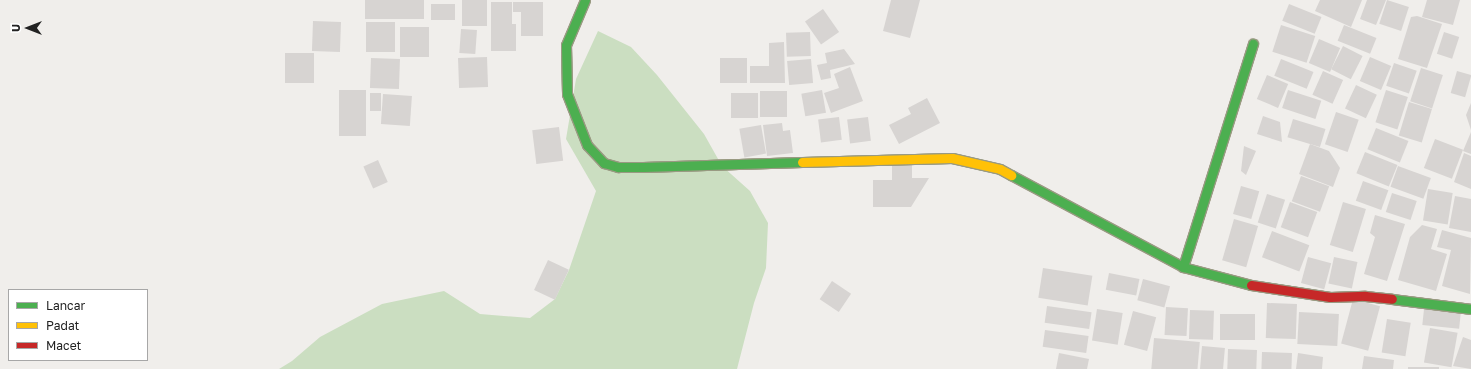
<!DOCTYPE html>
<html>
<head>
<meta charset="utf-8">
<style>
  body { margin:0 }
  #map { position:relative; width:1471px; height:369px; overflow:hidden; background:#f0eeeb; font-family:"Golos Text",sans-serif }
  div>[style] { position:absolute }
  .forest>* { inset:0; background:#cbdec1 }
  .building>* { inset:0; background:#d7d4d2; transform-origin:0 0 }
  .roads { filter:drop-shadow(1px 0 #999a82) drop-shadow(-1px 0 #999a82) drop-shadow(0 1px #999a82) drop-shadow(0 -1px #999a82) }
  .fast>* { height:9px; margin:-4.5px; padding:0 4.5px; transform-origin:4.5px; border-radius:4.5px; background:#4caf50 }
  .slow>* { height:9px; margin:-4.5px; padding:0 4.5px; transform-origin:4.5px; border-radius:4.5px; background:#ffc107 }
  .jam>* { height:9px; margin:-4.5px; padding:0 4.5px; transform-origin:4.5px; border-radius:4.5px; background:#c62828 }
  span { translate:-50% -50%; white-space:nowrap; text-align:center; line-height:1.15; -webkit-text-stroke:4px #fff; paint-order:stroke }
  .legend { position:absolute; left:8px; top:289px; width:140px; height:72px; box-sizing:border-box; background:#fff; border:1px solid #a7a7a7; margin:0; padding:5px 7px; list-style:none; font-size:12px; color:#222 }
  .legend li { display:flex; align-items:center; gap:8px; height:20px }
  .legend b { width:20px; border:1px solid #a7a7a7 }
  .north { position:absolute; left:8px; top:8px; width:40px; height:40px; -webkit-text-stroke:3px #fff; paint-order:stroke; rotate:270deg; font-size:11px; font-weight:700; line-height:16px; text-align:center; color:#222 }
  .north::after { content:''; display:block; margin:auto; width:14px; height:18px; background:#222; clip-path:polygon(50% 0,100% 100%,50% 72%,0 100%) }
</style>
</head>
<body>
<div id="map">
  <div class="forest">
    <div style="clip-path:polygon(598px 31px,631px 47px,657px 75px,704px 134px,722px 166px,750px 191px,768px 223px,766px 268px,754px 303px,737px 369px,279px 369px,292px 361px,320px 337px,382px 304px,444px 291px,480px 314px,530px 318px,555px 299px,569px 270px,596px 191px,566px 139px,576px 79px)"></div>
  </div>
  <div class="building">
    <div style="left:365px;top:0;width:59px;height:19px"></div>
    <div style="left:462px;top:0;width:25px;height:26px"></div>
    <div style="clip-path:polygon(891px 0,920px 0,910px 38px,883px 31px)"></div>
    <div style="clip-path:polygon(1320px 0,1362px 0,1351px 27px,1315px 11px)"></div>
    <div style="clip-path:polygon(1367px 0,1386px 0,1376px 25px,1360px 19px)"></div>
    <div style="left:1387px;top:0;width:23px;height:25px;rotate:18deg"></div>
    <div style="clip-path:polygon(1427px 0,1460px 0,1453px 25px,1422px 17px)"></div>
    <div style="clip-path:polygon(491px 2px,512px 2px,512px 24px,516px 24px,516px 51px,491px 51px)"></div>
    <div style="clip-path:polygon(513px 2px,543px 2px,543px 36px,521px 36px,521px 12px,513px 12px)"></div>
    <div style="left:431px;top:4px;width:24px;height:16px"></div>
    <div style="left:1289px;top:4px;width:35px;height:18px;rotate:22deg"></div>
    <div style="left:823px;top:9px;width:28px;height:22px;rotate:55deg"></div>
    <div style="clip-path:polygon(1417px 16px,1442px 24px,1427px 68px,1398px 59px,1411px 17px)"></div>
    <div style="left:313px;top:21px;width:28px;height:30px;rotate:2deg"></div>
    <div style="left:366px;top:22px;width:29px;height:30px"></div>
    <div style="left:1281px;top:25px;width:36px;height:28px;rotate:18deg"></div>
    <div style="left:1344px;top:25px;width:35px;height:17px;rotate:22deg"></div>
    <div style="left:400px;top:27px;width:29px;height:30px"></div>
    <div style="left:461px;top:29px;width:16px;height:24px;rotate:4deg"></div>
    <div style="left:810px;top:32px;width:24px;height:24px;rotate:88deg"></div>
    <div style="left:1444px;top:32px;width:16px;height:23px;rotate:18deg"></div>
    <div style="left:1319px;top:39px;width:23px;height:26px;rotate:23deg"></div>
    <div style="clip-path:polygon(784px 42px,785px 83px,750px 83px,750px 66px,769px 66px,769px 43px)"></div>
    <div style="left:1343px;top:46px;width:22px;height:26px;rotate:27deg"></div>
    <div style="clip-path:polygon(844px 49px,855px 64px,830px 70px,831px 78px,821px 80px,817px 65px,827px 63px,825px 53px)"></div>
    <div style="left:285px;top:53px;width:29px;height:30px"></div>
    <div style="left:487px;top:57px;width:30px;height:29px;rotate:88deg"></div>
    <div style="left:1370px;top:57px;width:23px;height:26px;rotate:23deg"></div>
    <div style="left:371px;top:58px;width:29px;height:30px;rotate:2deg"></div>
    <div style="left:720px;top:58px;width:27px;height:25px"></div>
    <div style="left:811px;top:59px;width:24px;height:24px;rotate:85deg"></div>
    <div style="left:1281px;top:59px;width:35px;height:18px;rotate:22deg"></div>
    <div style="left:1394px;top:63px;width:24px;height:24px;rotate:19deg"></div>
    <div style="clip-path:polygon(850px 67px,863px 101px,831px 113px,824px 93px,839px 88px,834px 74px)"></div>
    <div style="left:1421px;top:68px;width:23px;height:35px;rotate:18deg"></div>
    <div style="left:1323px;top:71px;width:22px;height:26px;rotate:24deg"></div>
    <div style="left:1457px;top:71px;width:15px;height:23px;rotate:16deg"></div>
    <div style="left:1267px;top:75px;width:23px;height:26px;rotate:23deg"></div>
    <div style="left:1356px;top:85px;width:23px;height:26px;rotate:25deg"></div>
    <div style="left:339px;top:90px;width:27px;height:46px"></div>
    <div style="left:822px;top:90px;width:23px;height:21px;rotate:80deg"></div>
    <div style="left:1288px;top:90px;width:35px;height:19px;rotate:18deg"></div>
    <div style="left:1386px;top:90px;width:23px;height:34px;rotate:18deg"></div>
    <div style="left:760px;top:91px;width:27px;height:26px"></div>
    <div style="left:370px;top:93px;width:11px;height:18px"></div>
    <div style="left:731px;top:93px;width:27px;height:25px"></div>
    <div style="left:383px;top:94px;width:29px;height:30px;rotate:4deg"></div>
    <div style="clip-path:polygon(927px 98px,940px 123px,899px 144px,889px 125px,911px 114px,908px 108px)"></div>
    <div style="left:1409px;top:102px;width:24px;height:35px;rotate:17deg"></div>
    <div style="clip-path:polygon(1471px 103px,1471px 130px,1466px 115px)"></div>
    <div style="left:1336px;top:112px;width:24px;height:34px;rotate:19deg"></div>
    <div style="clip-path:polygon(1263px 116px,1280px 122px,1282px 142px,1257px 134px)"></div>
    <div style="left:839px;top:117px;width:23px;height:21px;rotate:83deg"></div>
    <div style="left:868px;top:117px;width:24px;height:21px;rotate:83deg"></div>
    <div style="left:1293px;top:119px;width:34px;height:19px;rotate:17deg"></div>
    <div style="clip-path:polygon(782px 123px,783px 131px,790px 130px,793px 153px,767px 156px,763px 125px)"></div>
    <div style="left:761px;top:125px;width:29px;height:22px;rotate:80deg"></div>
    <div style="left:559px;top:127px;width:34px;height:27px;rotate:83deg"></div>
    <div style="left:1376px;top:128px;width:35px;height:23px;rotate:22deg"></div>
    <div style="clip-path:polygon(1471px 132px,1471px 154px,1463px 151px)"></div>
    <div style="left:1435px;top:139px;width:30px;height:31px;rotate:21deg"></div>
    <div style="clip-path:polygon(1310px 144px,1329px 151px,1340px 168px,1333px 187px,1299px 174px)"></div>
    <div style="clip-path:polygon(1244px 146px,1256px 151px,1246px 175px,1241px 171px)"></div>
    <div style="left:1365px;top:152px;width:35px;height:23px;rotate:22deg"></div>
    <div style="clip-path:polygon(1464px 153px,1471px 156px,1471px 189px,1454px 182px)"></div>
    <div style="left:378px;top:160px;width:24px;height:16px;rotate:66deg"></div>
    <div style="clip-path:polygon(892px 163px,912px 163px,912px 178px,929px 178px,911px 207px,873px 207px,873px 180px,892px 180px)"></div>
    <div style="left:1398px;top:166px;width:35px;height:22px;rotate:20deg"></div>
    <div style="left:1301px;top:176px;width:30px;height:27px;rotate:20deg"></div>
    <div style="left:1363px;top:181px;width:27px;height:21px;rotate:20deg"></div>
    <div style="left:1241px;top:186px;width:19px;height:29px;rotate:16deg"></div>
    <div style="left:1428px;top:189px;width:25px;height:32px;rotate:9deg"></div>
    <div style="left:1392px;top:193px;width:26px;height:20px;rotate:18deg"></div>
    <div style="left:1267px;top:194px;width:19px;height:30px;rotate:18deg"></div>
    <div style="clip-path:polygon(1455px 196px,1471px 199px,1471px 232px,1449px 228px)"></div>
    <div style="left:1290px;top:202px;width:29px;height:27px;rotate:20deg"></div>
    <div style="left:1343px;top:202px;width:24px;height:45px;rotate:17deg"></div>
    <div style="clip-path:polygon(1375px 215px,1405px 224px,1387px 281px,1364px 274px,1375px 237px,1370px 233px)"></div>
    <div style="left:1234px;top:219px;width:25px;height:43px;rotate:16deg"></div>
    <div style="clip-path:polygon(1422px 225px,1437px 229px,1431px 249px,1447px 254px,1436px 291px,1398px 280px,1410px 237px)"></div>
    <div style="clip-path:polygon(1442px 230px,1471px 238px,1470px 294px,1442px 286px,1451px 250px,1437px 247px)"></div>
    <div style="left:1272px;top:231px;width:40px;height:28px;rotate:21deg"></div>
    <div style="left:1308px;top:257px;width:24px;height:27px;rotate:15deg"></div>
    <div style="left:1334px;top:257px;width:24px;height:27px;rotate:12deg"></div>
    <div style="left:548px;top:260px;width:23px;height:33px;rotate:25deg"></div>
    <div style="left:1043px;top:268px;width:50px;height:30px;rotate:9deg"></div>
    <div style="left:1109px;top:273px;width:31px;height:17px;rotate:11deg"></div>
    <div style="left:1143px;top:279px;width:28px;height:22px;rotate:15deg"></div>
    <div style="left:832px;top:281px;width:23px;height:22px;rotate:34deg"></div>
    <div style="left:1353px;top:299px;width:28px;height:46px;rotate:15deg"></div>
    <div style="left:1267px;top:303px;width:30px;height:35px;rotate:2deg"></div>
    <div style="left:1047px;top:306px;width:45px;height:17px;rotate:8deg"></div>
    <div style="left:1166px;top:307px;width:22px;height:28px;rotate:3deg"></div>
    <div style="left:1097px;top:309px;width:26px;height:32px;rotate:9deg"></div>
    <div style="left:1424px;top:309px;width:37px;height:16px;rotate:6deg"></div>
    <div style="left:1190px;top:310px;width:24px;height:29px;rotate:2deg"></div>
    <div style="left:1133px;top:311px;width:24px;height:35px;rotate:15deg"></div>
    <div style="left:1299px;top:312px;width:40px;height:32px;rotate:3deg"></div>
    <div style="left:1220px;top:314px;width:35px;height:26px"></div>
    <div style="left:1387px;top:319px;width:24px;height:34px;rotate:9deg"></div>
    <div style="left:1430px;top:328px;width:28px;height:35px;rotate:10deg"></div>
    <div style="left:1045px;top:330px;width:44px;height:17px;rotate:8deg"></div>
    <div style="clip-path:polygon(1463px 337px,1471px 340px,1471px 369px,1453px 366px)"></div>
    <div style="left:1154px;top:338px;width:46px;height:31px;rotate:5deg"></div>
    <div style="left:1202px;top:346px;width:23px;height:23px;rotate:5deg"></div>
    <div style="left:1228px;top:349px;width:29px;height:20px;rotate:2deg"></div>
    <div style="left:1262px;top:352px;width:30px;height:17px;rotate:2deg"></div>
    <div style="clip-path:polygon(1059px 353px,1089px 359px,1087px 369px,1056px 369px)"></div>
    <div style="clip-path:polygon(1298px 353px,1323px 357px,1322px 369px,1296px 369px)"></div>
    <div style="clip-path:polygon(1364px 356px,1394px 360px,1393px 369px,1362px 369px)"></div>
    <div style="left:1408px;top:367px;width:31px;height:2px"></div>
  </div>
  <div class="roads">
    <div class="fast">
      <div style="left:585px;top:0;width:49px;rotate:112.9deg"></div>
      <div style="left:566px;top:45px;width:49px;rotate:88.8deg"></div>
      <div style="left:567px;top:94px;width:55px;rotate:68.6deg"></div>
      <div style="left:587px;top:145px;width:25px;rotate:47deg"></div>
      <div style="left:604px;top:163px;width:15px;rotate:16deg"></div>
      <div style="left:618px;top:167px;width:25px"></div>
      <div style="left:643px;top:167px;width:159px;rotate:-1.8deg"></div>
      <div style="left:1011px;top:175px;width:195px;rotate:28.1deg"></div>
      <div style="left:1183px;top:267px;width:70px;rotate:14.8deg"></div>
      <div style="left:1183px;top:267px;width:234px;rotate:-72.6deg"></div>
      <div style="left:1392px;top:299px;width:80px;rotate:7.2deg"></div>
    </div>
    <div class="slow">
      <div style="left:802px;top:162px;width:150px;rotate:-1.5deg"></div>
      <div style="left:952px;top:158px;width:49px;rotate:12.9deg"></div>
      <div style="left:1000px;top:169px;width:13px;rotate:29deg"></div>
    </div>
    <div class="jam">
      <div style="left:1251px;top:285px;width:80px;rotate:8.6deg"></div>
      <div style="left:1330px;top:297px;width:35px;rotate:-2deg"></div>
      <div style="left:1365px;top:296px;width:27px;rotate:6deg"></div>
    </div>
  </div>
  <ul class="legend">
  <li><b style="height:5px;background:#4caf50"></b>Lancar</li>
  <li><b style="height:5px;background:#ffc107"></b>Padat</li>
  <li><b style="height:5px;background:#c62828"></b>Macet</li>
  </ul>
  <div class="north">U</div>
</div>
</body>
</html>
